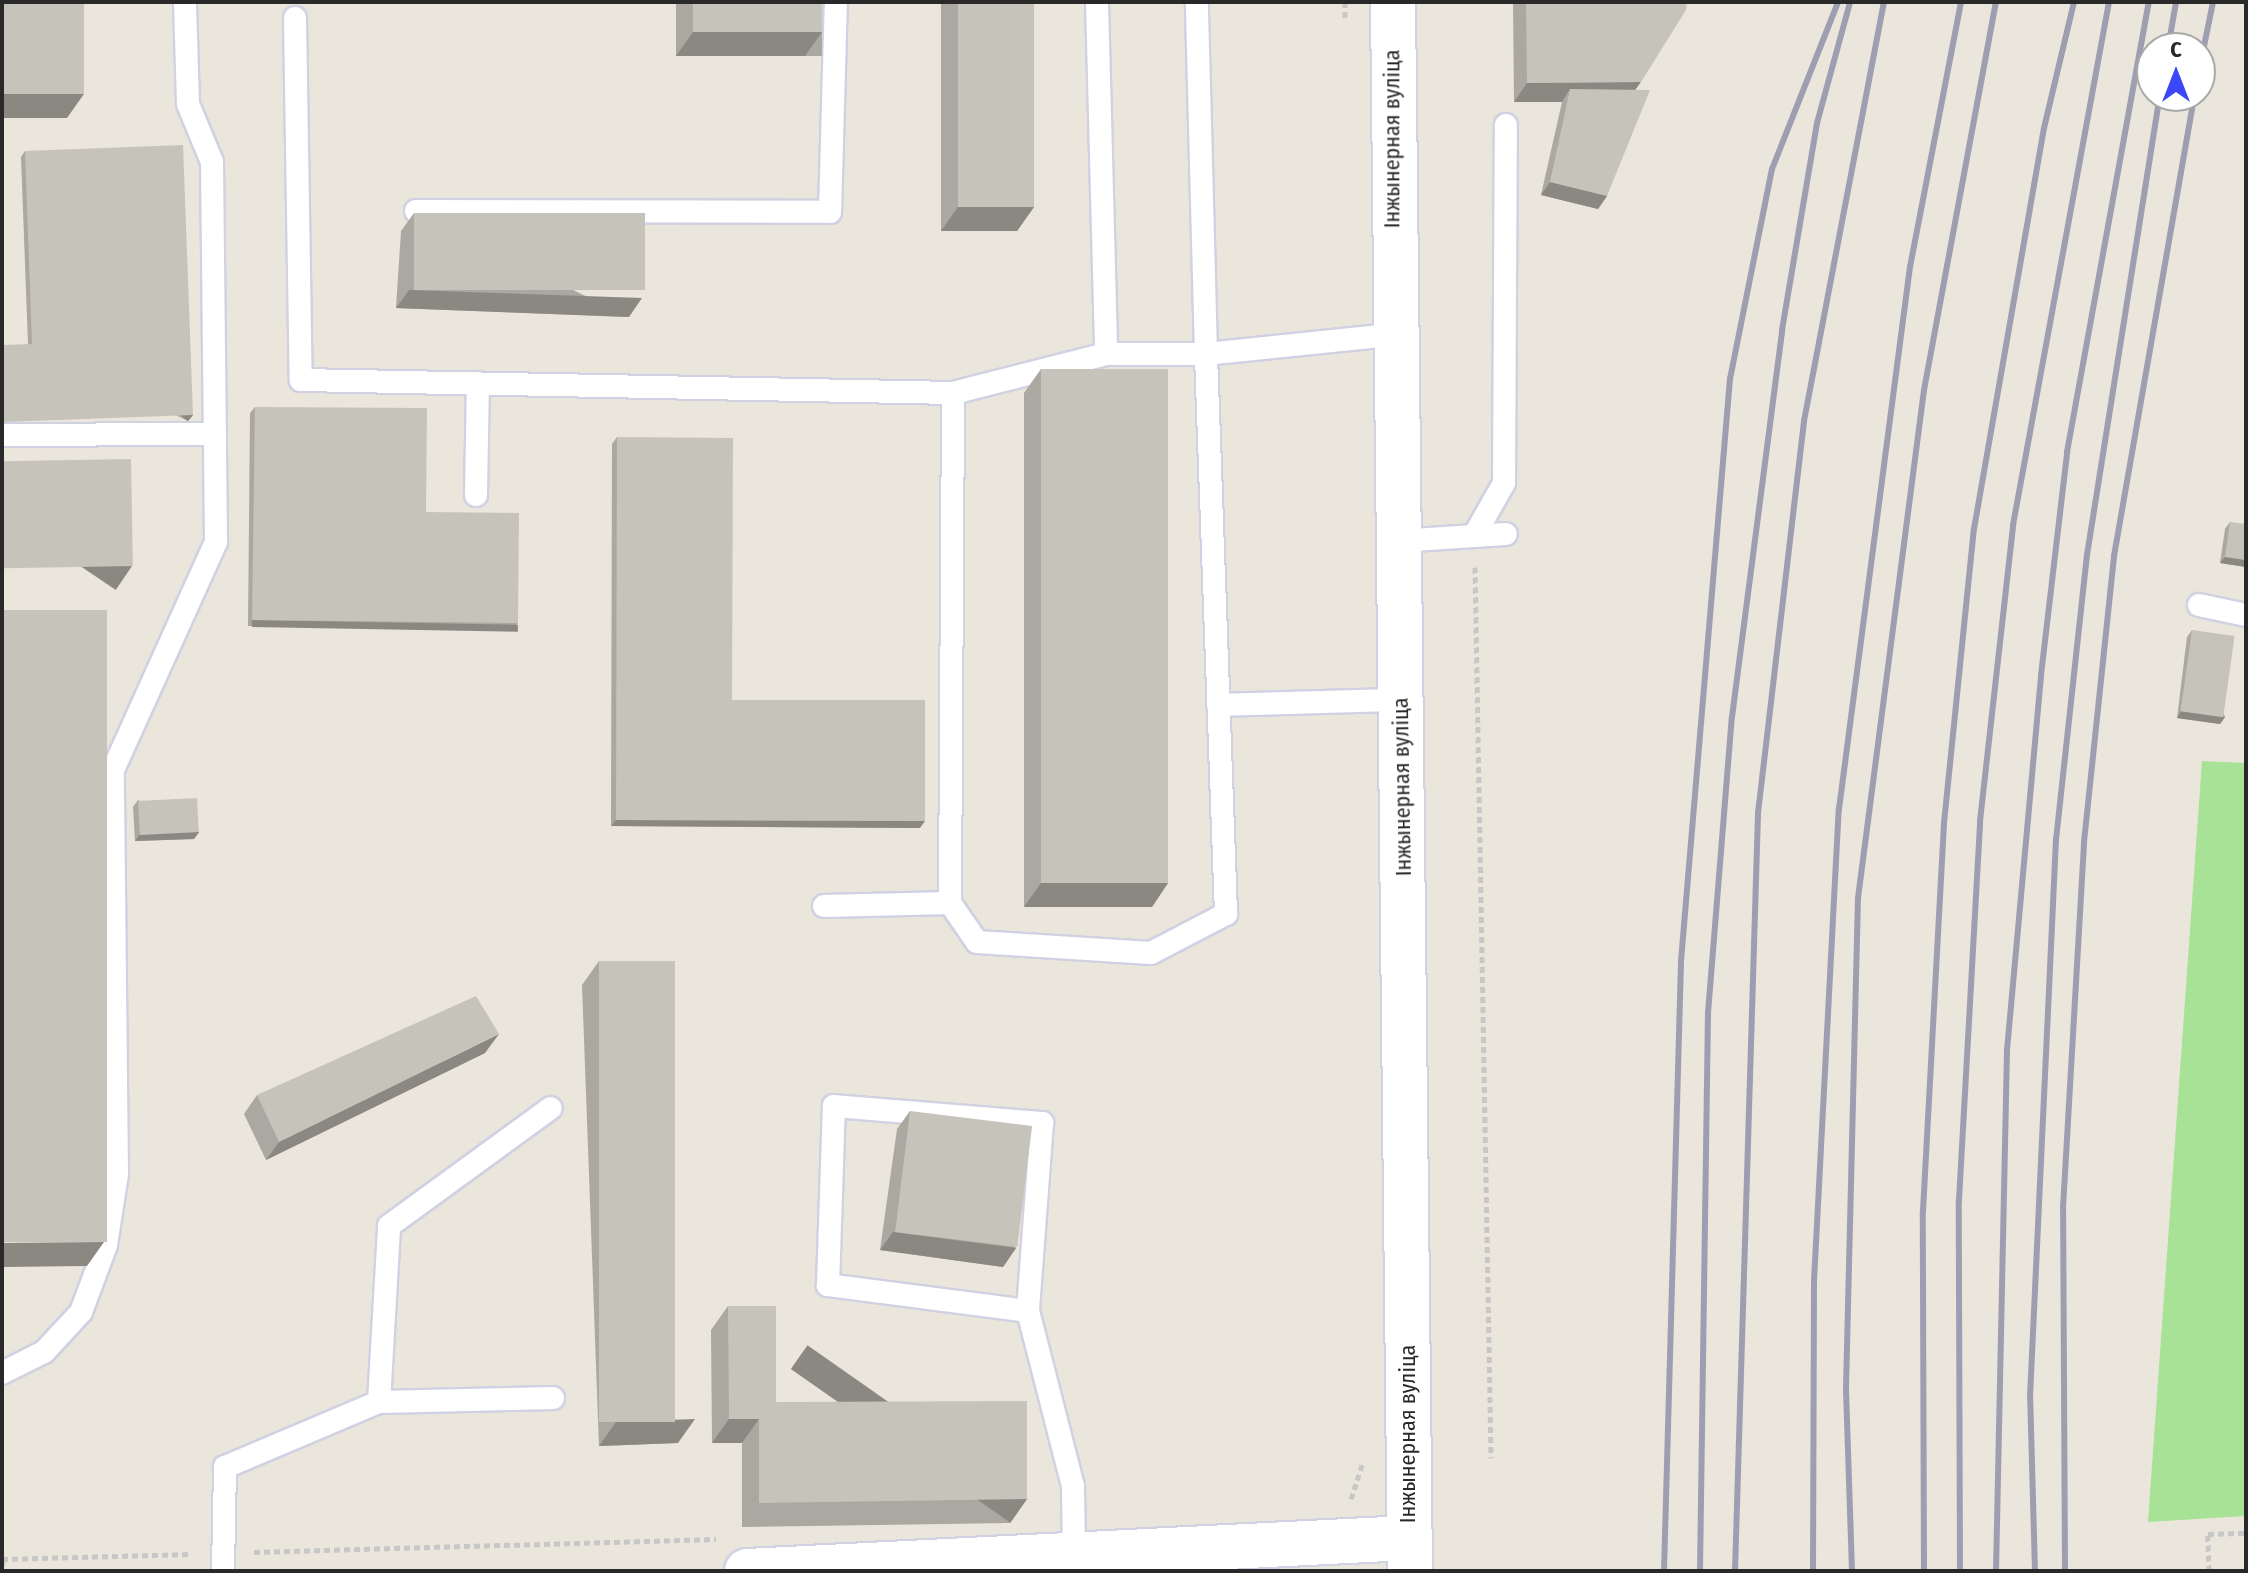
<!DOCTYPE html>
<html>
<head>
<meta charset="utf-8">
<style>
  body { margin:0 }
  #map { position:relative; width:2248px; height:1573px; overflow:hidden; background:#ebe6db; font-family:"Fira Sans Condensed",sans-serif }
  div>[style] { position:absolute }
  .green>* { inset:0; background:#a7e297 }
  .path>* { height:5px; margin-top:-2.5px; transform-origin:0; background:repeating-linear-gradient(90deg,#c7c7c7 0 6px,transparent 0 10px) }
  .roads { filter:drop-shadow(2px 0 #d0d1e2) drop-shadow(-2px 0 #d0d1e2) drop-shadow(0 2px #d0d1e2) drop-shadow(0 -2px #d0d1e2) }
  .service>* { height:22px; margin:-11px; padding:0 11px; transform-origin:11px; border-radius:11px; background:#fff }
  .tertiary>* { height:44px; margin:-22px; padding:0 22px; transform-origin:22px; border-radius:22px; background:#fff }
  .rail>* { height:6px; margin:-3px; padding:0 3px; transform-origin:3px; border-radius:3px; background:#9e9eb3 }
  .wall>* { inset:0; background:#aaa8a0; transform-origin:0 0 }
  .shaded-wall>* { inset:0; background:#8b8882; transform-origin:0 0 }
  .building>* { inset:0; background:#c6c3ba; transform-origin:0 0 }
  span { translate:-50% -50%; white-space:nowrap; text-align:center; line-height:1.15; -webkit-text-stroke:6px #fff; paint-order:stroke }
  .street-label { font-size:22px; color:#292929 }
  .frame { position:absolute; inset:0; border:4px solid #292929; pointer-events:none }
  .north { position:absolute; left:2136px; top:32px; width:80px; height:80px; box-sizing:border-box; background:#fff; border:2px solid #a9a9a9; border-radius:50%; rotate:0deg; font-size:22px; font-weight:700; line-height:32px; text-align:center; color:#292929 }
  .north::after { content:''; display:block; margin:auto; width:28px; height:36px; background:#3b47f8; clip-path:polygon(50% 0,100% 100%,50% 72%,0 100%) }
</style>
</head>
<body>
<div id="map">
  <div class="green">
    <div style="clip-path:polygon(2202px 761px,2246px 763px,2246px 1516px,2148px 1522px)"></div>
  </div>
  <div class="path">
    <div style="left:1345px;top:2px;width:19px;rotate:90deg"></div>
    <div style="left:1475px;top:567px;width:891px;rotate:88.97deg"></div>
    <div style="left:1351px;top:1499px;width:38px;rotate:-72deg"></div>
    <div style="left:254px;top:1552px;width:462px;rotate:-1.6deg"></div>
    <div style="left:2px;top:1559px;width:190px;rotate:-1.5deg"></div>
    <div style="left:3px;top:1559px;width:12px;rotate:90deg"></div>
    <div style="left:2209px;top:1571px;width:37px;rotate:-92deg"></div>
    <div style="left:2208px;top:1534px;width:38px;rotate:-2deg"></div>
  </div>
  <div class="roads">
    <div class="service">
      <div style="left:1097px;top:2px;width:352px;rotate:88.5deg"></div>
      <div style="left:295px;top:18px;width:362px;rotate:89.1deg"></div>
      <div style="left:301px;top:380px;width:652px;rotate:1.14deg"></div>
      <div style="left:953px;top:393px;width:158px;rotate:-14.3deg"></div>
      <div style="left:1106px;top:354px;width:100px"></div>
      <div style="left:1206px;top:354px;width:352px;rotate:-91.5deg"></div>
      <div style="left:416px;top:211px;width:414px;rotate:0.1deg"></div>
      <div style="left:830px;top:212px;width:210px;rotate:-88.4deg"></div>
      <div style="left:2px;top:435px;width:213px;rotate:-0.3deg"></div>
      <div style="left:476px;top:495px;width:112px;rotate:-89deg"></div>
      <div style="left:1474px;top:536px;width:61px;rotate:-60.5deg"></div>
      <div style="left:1504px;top:483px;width:358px;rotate:-89.7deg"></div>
      <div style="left:1398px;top:541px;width:108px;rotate:-3.7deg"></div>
      <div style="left:2199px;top:605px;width:48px;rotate:12deg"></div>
      <div style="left:1218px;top:705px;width:182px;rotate:-1.6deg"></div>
      <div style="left:950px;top:903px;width:47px;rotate:55.3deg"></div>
      <div style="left:977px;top:942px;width:174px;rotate:3.6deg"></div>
      <div style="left:1151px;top:953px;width:85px;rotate:-27.5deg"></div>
      <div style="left:1226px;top:914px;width:560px;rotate:-92.05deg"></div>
      <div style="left:1206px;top:354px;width:186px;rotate:-5.9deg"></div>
      <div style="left:824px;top:906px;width:126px;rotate:-1.4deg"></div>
      <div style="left:950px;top:903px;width:510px;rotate:-89.66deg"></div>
      <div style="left:1028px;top:1311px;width:202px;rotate:-172.6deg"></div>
      <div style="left:828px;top:1285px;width:179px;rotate:-88.1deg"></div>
      <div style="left:834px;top:1106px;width:209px;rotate:4.7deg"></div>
      <div style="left:1042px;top:1123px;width:189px;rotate:94.3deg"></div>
      <div style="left:1028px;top:1311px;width:181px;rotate:75.6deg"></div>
      <div style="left:1073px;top:1486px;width:69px;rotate:89.2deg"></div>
      <div style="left:2px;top:1373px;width:47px;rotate:-26.6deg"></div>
      <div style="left:44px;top:1352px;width:54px;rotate:-47.2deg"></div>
      <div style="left:81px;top:1312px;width:72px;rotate:-69.5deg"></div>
      <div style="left:106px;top:1245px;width:72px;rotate:-81.2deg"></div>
      <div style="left:117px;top:1174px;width:404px;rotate:-90.6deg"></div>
      <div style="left:113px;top:770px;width:250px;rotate:-65.7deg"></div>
      <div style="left:216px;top:542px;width:380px;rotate:-90.6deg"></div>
      <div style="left:212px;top:162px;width:63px;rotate:-112.5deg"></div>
      <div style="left:188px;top:104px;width:102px;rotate:-91.7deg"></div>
      <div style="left:379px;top:1402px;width:176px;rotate:-86.7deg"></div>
      <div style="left:389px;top:1226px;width:200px;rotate:-36.1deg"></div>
      <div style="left:223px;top:1571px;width:104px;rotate:-88.9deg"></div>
      <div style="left:225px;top:1467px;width:167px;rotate:-22.9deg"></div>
      <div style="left:379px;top:1402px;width:174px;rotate:-1.3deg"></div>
    </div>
    <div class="tertiary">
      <div style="left:1393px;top:2px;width:1569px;rotate:89.38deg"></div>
      <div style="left:747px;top:1571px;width:661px;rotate:-2.86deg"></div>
    </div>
  </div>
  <div class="rail">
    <div style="left:2168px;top:48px;width:47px;rotate:-80.1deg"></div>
    <div style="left:2200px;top:66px;width:65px;rotate:-78.5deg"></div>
    <div style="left:1664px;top:1571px;width:610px;rotate:-88.4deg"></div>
    <div style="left:1681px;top:961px;width:584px;rotate:-85.19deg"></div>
    <div style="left:1730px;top:379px;width:214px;rotate:-78.7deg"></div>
    <div style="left:1772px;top:169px;width:180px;rotate:-68.4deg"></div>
    <div style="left:1700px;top:1571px;width:558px;rotate:-89.18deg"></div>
    <div style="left:1708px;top:1013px;width:297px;rotate:-85.4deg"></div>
    <div style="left:1732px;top:717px;width:390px;rotate:-82.6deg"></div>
    <div style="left:1782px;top:330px;width:210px;rotate:-80.4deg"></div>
    <div style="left:1817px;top:123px;width:125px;rotate:-74.7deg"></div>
    <div style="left:1735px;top:1571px;width:758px;rotate:-88.26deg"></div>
    <div style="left:1758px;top:813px;width:395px;rotate:-83.3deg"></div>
    <div style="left:1804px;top:421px;width:427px;rotate:-79.2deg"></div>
    <div style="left:1813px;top:1571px;width:290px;rotate:-89.8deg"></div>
    <div style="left:1814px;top:1281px;width:473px;rotate:-87deg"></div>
    <div style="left:1839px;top:809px;width:547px;rotate:-82.54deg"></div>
    <div style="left:1910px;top:267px;width:270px;rotate:-79.1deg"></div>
    <div style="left:1852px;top:1571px;width:183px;rotate:-91.9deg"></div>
    <div style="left:1846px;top:1388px;width:490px;rotate:-88.6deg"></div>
    <div style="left:1858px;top:898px;width:512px;rotate:-82.6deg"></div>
    <div style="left:1924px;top:390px;width:395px;rotate:-79.5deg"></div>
    <div style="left:1924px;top:1571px;width:360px;rotate:-90.2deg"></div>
    <div style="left:1923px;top:1211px;width:389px;rotate:-86.9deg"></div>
    <div style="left:1944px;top:823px;width:296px;rotate:-84.2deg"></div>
    <div style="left:1974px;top:529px;width:407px;rotate:-80.1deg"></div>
    <div style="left:2044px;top:128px;width:130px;rotate:-76.6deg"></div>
    <div style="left:1960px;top:1571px;width:371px;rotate:-90.2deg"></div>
    <div style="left:1959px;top:1200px;width:380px;rotate:-86.8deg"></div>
    <div style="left:1980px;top:821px;width:298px;rotate:-83.6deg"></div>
    <div style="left:2013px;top:525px;width:532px;rotate:-79.6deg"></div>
    <div style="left:1996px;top:1571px;width:521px;rotate:-88.79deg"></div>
    <div style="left:2007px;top:1050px;width:377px;rotate:-84.8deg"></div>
    <div style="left:2041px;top:675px;width:225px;rotate:-83.3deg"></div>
    <div style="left:2067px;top:452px;width:457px;rotate:-79.7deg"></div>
    <div style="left:2035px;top:1571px;width:174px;rotate:-91.6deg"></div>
    <div style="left:2030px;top:1397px;width:558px;rotate:-87.33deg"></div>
    <div style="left:2056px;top:840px;width:287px;rotate:-83.8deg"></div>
    <div style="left:2087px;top:555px;width:465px;rotate:-81deg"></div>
    <div style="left:2065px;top:1571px;width:363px;rotate:-90.3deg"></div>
    <div style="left:2063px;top:1208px;width:367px;rotate:-86.7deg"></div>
    <div style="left:2084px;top:842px;width:288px;rotate:-84deg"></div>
    <div style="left:2114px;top:556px;width:467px;rotate:-80.1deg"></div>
  </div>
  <div class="wall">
    <div style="left:676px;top:2px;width:146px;height:54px"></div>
    <div style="clip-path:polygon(941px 2px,1034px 2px,1034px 207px,1017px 231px,941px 231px)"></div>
    <div style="clip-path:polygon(1513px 2px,1687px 2px,1635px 90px,1607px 196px,1598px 209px,1541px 195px,1562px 102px,1514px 102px)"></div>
    <div style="clip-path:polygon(25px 151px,193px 415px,188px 421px,28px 344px,21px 157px)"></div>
    <div style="clip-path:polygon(414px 213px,629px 317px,396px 308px,401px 231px)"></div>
    <div style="clip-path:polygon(1041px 369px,1168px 883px,1152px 907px,1024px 907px,1024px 393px)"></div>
    <div style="clip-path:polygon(255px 407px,426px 512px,518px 623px,513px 629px,248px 626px,250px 413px)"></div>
    <div style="clip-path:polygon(617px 437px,732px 700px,920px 828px,611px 826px,612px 444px)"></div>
    <div style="clip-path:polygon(2230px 522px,2246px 567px,2220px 563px,2225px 529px)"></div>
    <div style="clip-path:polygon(2192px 630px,2225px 717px,2220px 724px,2177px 718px,2187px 637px)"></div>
    <div style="clip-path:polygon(138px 800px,199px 832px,194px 839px,135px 841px,133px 807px)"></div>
    <div style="clip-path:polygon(599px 961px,678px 1443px,599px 1446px,582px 985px)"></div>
    <div style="clip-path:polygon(485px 1053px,266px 1160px,244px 1114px,257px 1095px)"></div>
    <div style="clip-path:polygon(910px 1111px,1016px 1248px,1003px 1267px,880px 1250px,897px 1129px)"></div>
    <div style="clip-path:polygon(728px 1306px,776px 1402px,1027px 1499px,1010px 1523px,742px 1527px,742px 1443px,712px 1443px,711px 1330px)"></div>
  </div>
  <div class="shaded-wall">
    <div style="clip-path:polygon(693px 32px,822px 32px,805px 56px,676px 56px)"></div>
    <div style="clip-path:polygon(1641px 82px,1627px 101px,1570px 89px,1562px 102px,1514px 102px,1527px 83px)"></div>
    <div style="clip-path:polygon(2px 94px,84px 94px,67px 118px,2px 118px)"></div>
    <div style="clip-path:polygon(1550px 182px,1607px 196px,1598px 209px,1541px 195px)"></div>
    <div style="clip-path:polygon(958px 207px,1034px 207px,1017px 231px,941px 231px)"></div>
    <div style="clip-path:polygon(409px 290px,642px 298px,629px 317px,396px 308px)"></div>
    <div style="left:193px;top:415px;width:8px;height:191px;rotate:130deg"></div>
    <div style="clip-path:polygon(2225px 557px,2246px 560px,2246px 567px,2220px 563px)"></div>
    <div style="left:132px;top:566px;width:29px;height:130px;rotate:124deg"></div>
    <div style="left:252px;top:620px;width:266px;height:7px;rotate:1deg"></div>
    <div style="clip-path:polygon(2181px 711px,2225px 717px,2220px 724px,2177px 718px)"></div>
    <div style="clip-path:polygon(616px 820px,925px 821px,920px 828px,611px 826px)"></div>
    <div style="clip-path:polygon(199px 832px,194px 839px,135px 841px,140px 834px)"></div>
    <div style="clip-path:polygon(1041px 883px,1168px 883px,1152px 907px,1024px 907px)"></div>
    <div style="clip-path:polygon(499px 1034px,485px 1053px,266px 1160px,279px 1142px)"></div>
    <div style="clip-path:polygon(893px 1232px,1016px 1248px,1003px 1267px,880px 1250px)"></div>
    <div style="clip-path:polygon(104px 1242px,87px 1266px,2px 1267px,2px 1243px)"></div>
    <div style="clip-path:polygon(695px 1419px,678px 1443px,599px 1446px,616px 1422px)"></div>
    <div style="clip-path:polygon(729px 1419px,759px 1419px,742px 1443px,712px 1443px)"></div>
    <div style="left:1027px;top:1499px;width:29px;height:268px;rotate:125deg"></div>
  </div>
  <div class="building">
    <div style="left:2px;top:2px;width:82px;height:92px"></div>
    <div style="left:693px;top:2px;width:129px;height:30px"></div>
    <div style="left:958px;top:2px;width:76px;height:205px"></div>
    <div style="clip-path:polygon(1526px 2px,1687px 2px,1686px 10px,1641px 82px,1527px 83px)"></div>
    <div style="clip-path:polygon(1570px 89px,1650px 90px,1607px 196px,1550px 182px)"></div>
    <div style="clip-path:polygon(183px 145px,193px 415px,2px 422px,2px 345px,32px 344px,25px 151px)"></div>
    <div style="left:414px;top:213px;width:231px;height:77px"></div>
    <div style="left:1041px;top:369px;width:127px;height:514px"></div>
    <div style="clip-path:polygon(255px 407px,427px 408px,426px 512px,519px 513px,518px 623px,252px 620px)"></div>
    <div style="clip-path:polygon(617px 437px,733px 438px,732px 700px,925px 700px,925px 821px,616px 820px)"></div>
    <div style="left:131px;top:459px;width:107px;height:129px;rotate:89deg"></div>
    <div style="clip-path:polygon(2230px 522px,2246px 524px,2246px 560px,2225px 557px)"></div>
    <div style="left:107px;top:610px;width:632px;height:105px;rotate:90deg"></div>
    <div style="left:2192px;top:630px;width:43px;height:82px;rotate:8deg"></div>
    <div style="left:197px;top:798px;width:34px;height:59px;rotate:87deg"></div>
    <div style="left:599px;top:961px;width:76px;height:461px"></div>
    <div style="clip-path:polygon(476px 996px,499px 1034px,279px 1142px,257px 1095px)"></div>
    <div style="left:910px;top:1111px;width:123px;height:122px;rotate:7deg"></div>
    <div style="clip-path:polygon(728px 1306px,776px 1306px,776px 1402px,1027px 1401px,1027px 1499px,759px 1503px,759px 1419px,729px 1419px)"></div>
  </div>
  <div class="street-label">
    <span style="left:1392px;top:139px;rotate:-90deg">Інжынерная вуліца</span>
    <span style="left:1402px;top:787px;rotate:-91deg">Інжынерная вуліца</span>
    <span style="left:1408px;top:1434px;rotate:-90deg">Інжынерная вуліца</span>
  </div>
  <div class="frame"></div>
  <div class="north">С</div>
</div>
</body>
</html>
